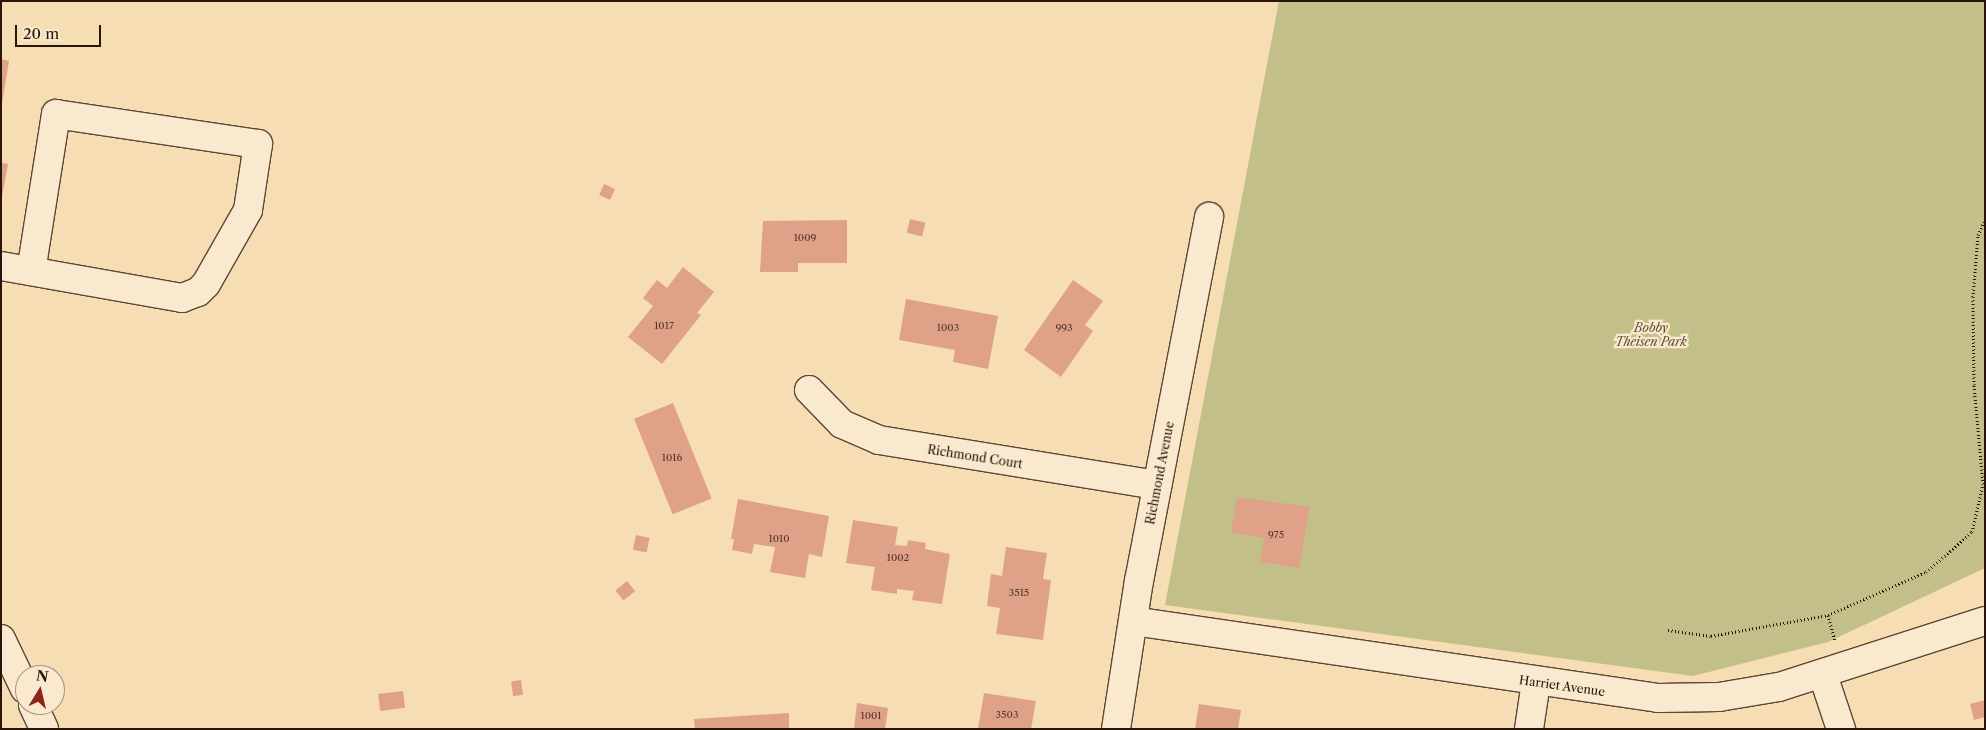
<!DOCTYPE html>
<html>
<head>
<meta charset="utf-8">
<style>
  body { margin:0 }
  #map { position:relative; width:1986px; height:730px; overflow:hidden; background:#f6ddb3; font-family:"Libre Caslon Text",serif }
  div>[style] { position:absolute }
  .green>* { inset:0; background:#c3bf88 }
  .building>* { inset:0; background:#dfa289; transform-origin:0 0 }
  .path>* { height:3px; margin-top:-1.5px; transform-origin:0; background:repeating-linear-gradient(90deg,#29140b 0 1px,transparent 0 3.5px) }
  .roads { filter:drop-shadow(1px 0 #5c4635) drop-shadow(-1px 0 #5c4635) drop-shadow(0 1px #5c4635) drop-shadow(0 -1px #5c4635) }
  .minor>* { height:28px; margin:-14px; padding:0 14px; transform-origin:14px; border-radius:14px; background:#f9e9ce }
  span { translate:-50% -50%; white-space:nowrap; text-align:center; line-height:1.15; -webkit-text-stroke:4.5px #f9e9ce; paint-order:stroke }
  .number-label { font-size:10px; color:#56382a }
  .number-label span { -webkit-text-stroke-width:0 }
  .park-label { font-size:12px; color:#5f5037; font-style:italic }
  .street-label { font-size:12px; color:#29140b }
  .frame { position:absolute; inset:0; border:2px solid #29140b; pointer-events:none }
  .north { position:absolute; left:15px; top:665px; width:50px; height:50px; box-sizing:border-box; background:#f9e9ce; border:1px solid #a69480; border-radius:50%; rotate:9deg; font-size:14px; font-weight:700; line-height:20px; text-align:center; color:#29140b }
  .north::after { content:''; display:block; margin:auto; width:18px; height:22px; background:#8f2418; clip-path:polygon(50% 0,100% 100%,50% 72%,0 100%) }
  .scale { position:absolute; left:15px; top:25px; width:86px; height:22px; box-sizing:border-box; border:2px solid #29140b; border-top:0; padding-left:6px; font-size:15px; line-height:18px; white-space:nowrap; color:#29140b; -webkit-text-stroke:4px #f9e9ce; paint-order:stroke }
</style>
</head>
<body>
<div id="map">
  <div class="green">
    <div style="clip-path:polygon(1279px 1px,1985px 1px,1985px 568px,1828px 642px,1693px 676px,1165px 605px)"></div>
  </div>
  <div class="building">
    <div style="clip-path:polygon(1px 59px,9px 61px,2px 103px,1px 103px)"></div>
    <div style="clip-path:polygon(1px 163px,8px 164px,2px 197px,1px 197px)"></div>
    <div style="left:604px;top:184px;width:12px;height:12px;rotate:24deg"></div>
    <div style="left:910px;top:219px;width:16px;height:14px;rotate:14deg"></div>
    <div style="clip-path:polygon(847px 220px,847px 263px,798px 263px,798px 272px,760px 272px,763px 221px)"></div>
    <div style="clip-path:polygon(683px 267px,714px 292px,697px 313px,701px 315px,662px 364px,628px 337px,653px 306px,643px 298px,657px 280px,667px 288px)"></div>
    <div style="clip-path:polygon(1073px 280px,1103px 301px,1085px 325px,1093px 331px,1061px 377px,1024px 350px)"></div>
    <div style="clip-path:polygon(906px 299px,998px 316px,988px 369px,953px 362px,955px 350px,899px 340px)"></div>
    <div style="left:673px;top:403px;width:103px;height:42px;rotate:68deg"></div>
    <div style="clip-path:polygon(1237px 497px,1310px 507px,1299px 568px,1260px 562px,1264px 538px,1231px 532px)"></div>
    <div style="clip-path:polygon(738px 499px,829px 516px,822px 557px,809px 554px,805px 578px,770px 572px,775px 547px,754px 544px,752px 554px,732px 550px,734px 539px,731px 539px)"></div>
    <div style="clip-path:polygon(853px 520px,898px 527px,895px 545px,907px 546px,908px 540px,926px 543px,925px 549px,950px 554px,942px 604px,912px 600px,914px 591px,897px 589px,897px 594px,871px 590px,875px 567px,846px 563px)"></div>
    <div style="left:636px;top:535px;width:14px;height:15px;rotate:12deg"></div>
    <div style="clip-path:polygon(1006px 547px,1047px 553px,1043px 579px,1051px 580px,1043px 640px,996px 634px,1000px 608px,987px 606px,991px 574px,1002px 576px)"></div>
    <div style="left:627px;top:581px;width:13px;height:15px;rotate:51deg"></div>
    <div style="left:521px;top:680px;width:15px;height:10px;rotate:82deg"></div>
    <div style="left:403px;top:691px;width:17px;height:25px;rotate:83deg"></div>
    <div style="clip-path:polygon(984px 693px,1036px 701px,1031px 729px,978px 729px)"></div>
    <div style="clip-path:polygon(1985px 700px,1985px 717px,1974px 720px,1970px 704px)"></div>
    <div style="clip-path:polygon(857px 703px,888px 708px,885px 729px,854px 729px)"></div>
    <div style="clip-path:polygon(1199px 704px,1241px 710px,1238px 729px,1195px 729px)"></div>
    <div style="clip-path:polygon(789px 713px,789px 729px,695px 729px,694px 719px)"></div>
  </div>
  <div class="path">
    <div style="left:1828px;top:615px;width:27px;rotate:75deg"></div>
    <div style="left:1668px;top:630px;width:43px;rotate:7.9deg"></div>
    <div style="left:1711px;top:636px;width:119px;rotate:-10.2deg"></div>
    <div style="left:1828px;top:615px;width:107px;rotate:-23.7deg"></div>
    <div style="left:1926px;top:572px;width:61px;rotate:-41deg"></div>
    <div style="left:1972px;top:532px;width:49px;rotate:-77.1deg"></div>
    <div style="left:1983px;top:484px;width:99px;rotate:-95.2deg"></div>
    <div style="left:1974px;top:385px;width:88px;rotate:-90.7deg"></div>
    <div style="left:1973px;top:297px;width:62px;rotate:-85.4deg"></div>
    <div style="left:1978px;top:235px;width:17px;rotate:-65deg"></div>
  </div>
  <div class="roads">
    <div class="minor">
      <div style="left:1px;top:266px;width:184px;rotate:10deg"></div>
      <div style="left:182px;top:298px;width:17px;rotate:-21deg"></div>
      <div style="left:198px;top:292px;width:11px;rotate:-45deg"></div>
      <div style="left:206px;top:284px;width:85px;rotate:-60.4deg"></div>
      <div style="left:248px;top:210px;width:67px;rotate:-81.4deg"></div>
      <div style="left:258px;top:144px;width:204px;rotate:-171.6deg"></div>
      <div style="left:56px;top:114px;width:159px;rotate:99deg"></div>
      <div style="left:809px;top:390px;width:47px;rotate:45.9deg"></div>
      <div style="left:842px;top:424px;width:40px;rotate:23.4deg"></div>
      <div style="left:879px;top:440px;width:282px;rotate:9.2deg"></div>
      <div style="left:1133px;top:621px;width:531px;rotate:8.34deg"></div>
      <div style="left:1658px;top:698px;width:61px;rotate:-0.9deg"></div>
      <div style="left:1719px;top:697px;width:61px;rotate:-9.5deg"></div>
      <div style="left:1779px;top:687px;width:216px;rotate:-17.8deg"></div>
      <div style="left:1px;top:639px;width:55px;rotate:64.4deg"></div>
      <div style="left:1823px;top:675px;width:57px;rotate:71.6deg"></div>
      <div style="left:33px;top:705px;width:26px;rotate:65deg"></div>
      <div style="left:1116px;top:729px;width:150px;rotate:-81.2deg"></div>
      <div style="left:1139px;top:581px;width:371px;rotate:-79.1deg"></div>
      <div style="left:1529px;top:729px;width:48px;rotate:-81.5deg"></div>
    </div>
  </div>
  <div class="number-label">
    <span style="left:805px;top:238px">1009</span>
    <span style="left:664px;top:326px">1017</span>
    <span style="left:948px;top:328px">1003</span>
    <span style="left:1064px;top:328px">993</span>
    <span style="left:672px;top:458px">1016</span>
    <span style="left:1276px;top:535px">975</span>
    <span style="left:779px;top:539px">1010</span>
    <span style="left:898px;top:558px">1002</span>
    <span style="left:1019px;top:593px">3515</span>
    <span style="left:1007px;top:715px">3503</span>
    <span style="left:871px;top:716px">1001</span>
  </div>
  <div class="park-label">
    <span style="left:1651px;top:335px">Bobby<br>Theisen Park</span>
  </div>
  <div class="street-label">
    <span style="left:975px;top:457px;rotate:9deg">Richmond Court</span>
    <span style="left:1160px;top:473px;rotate:-79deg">Richmond Avenue</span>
    <span style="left:1562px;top:686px;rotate:8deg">Harriet Avenue</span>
  </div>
  <div class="frame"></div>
  <div class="north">N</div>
  <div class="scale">20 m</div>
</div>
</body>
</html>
